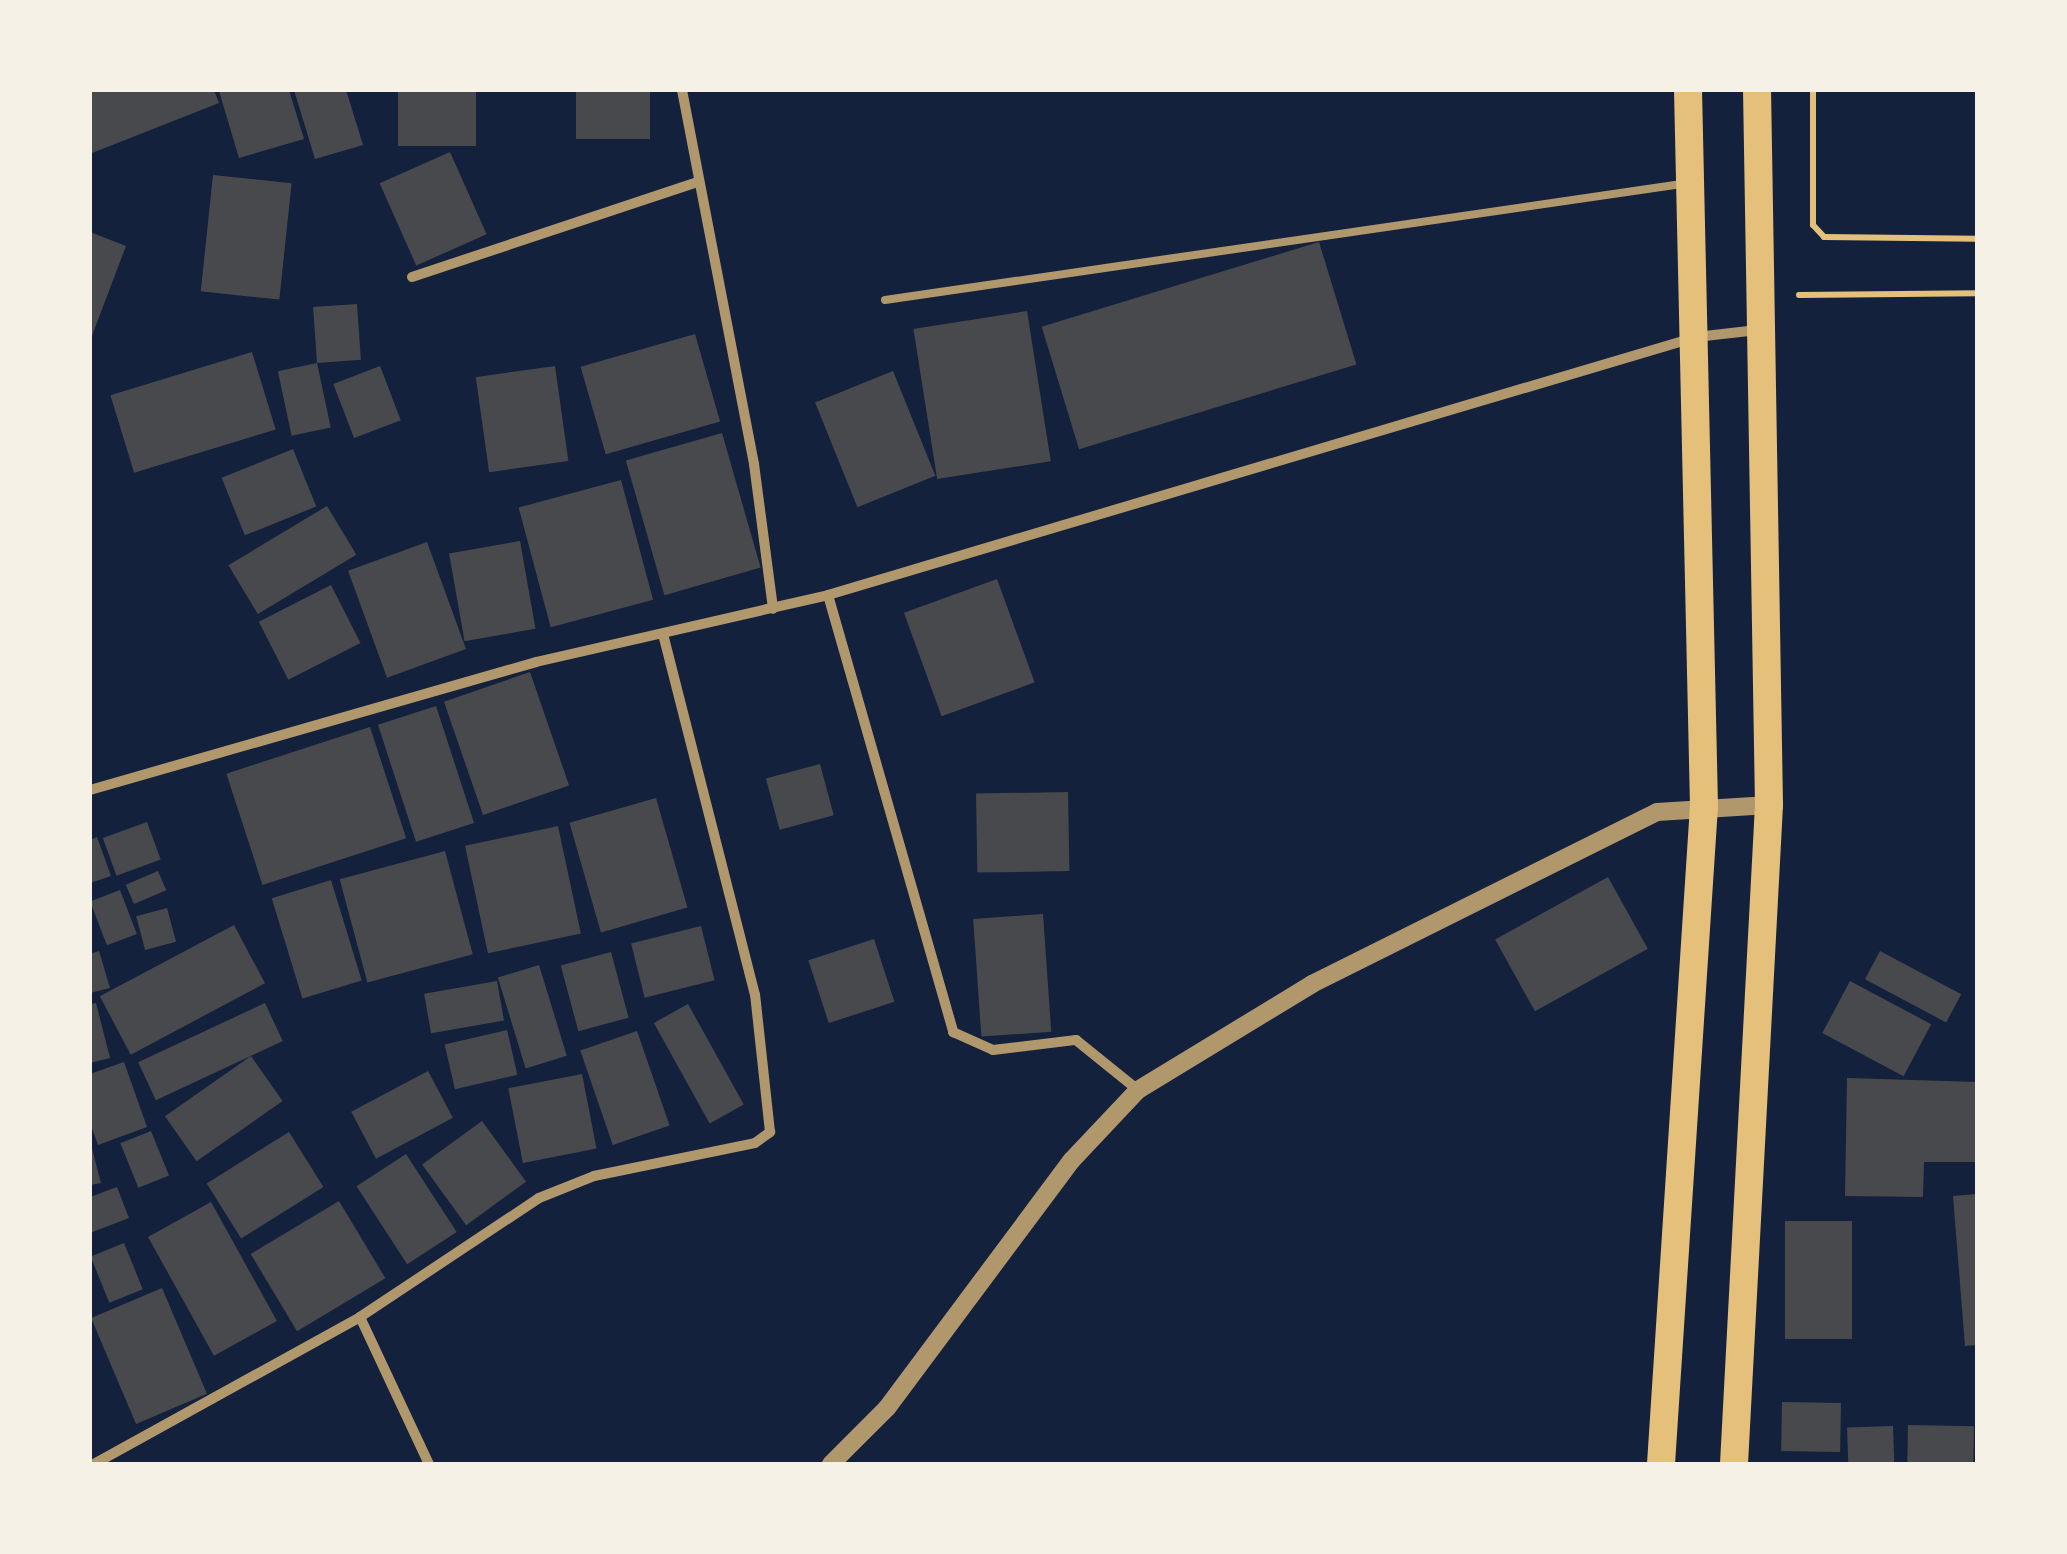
<!DOCTYPE html>
<html>
<head>
<meta charset="utf-8">
<style>
  body { margin:0 }
  #map { position:relative; width:2067px; height:1554px; overflow:hidden; background:#14213d; font-family:"Source Serif 4",serif }
  div>[style] { position:absolute }
  .building>* { inset:0; background:#48494c; transform-origin:0 0 }
  .path>* { height:6px; margin:-3px; padding:0 3px; transform-origin:3px; border-radius:3px; background:#e5c07b }
  .service>* { height:8px; margin:-4px; padding:0 4px; transform-origin:4px; border-radius:4px; background:#b1986c }
  .minor>* { height:10px; margin:-5px; padding:0 5px; transform-origin:5px; border-radius:5px; background:#b1986c }
  .tertiary>* { height:18px; margin:-9px; padding:0 9px; transform-origin:9px; border-radius:9px; background:#b1986c }
  .trunk>* { height:28px; margin:-14px; padding:0 14px; transform-origin:14px; border-radius:14px; background:#e5c07b }
  span { translate:-50% -50%; white-space:nowrap; text-align:center; line-height:1.15; -webkit-text-stroke:10px #f6f1e7; paint-order:stroke }
  .frame { position:absolute; inset:0; border:92px solid #f6f1e7; pointer-events:none }
</style>
</head>
<body>
<div id="map">
  <div class="building">
    <div style="clip-path:polygon(90px 90px,214px 90px,219px 103px,92px 153px)"></div>
    <div style="clip-path:polygon(289px 90px,304px 139px,239px 158px,219px 91px)"></div>
    <div style="clip-path:polygon(294px 90px,346px 90px,363px 145px,315px 159px)"></div>
    <div style="left:398px;top:90px;width:78px;height:56px"></div>
    <div style="left:576px;top:90px;width:74px;height:49px"></div>
    <div style="left:450px;top:152px;width:90px;height:77px;rotate:66deg"></div>
    <div style="left:213px;top:175px;width:79px;height:117px;rotate:6deg"></div>
    <div style="clip-path:polygon(90px 232px,126px 246px,90px 341px)"></div>
    <div style="left:1319px;top:242px;width:128px;height:290px;rotate:73deg"></div>
    <div style="left:357px;top:304px;width:56px;height:44px;rotate:86deg"></div>
    <div style="left:1027px;top:311px;width:152px;height:115px;rotate:81deg"></div>
    <div style="left:695px;top:334px;width:91px;height:119px;rotate:74deg"></div>
    <div style="left:252px;top:352px;width:81px;height:148px;rotate:73deg"></div>
    <div style="left:317px;top:363px;width:66px;height:40px;rotate:78deg"></div>
    <div style="left:380px;top:366px;width:58px;height:50px;rotate:69deg"></div>
    <div style="left:555px;top:366px;width:96px;height:80px;rotate:82deg"></div>
    <div style="left:893px;top:371px;width:113px;height:84px;rotate:68deg"></div>
    <div style="left:722px;top:433px;width:140px;height:100px;rotate:74deg"></div>
    <div style="left:293px;top:449px;width:62px;height:77px;rotate:68deg"></div>
    <div style="left:621px;top:480px;width:124px;height:106px;rotate:75deg"></div>
    <div style="left:327px;top:506px;width:57px;height:115px;rotate:59deg"></div>
    <div style="left:520px;top:541px;width:89px;height:72px;rotate:80deg"></div>
    <div style="left:427px;top:542px;width:114px;height:84px;rotate:70deg"></div>
    <div style="left:997px;top:579px;width:110px;height:99px;rotate:70deg"></div>
    <div style="left:331px;top:585px;width:65px;height:81px;rotate:63deg"></div>
    <div style="left:530px;top:672px;width:120px;height:91px;rotate:71deg"></div>
    <div style="left:436px;top:706px;width:123px;height:61px;rotate:72deg"></div>
    <div style="left:370px;top:727px;width:117px;height:151px;rotate:72deg"></div>
    <div style="left:820px;top:764px;width:53px;height:56px;rotate:75deg"></div>
    <div style="left:1068px;top:792px;width:79px;height:92px;rotate:89deg"></div>
    <div style="left:656px;top:798px;width:114px;height:90px;rotate:74deg"></div>
    <div style="left:147px;top:822px;width:40px;height:47px;rotate:70deg"></div>
    <div style="left:558px;top:826px;width:110px;height:95px;rotate:78deg"></div>
    <div style="clip-path:polygon(97px 837px,111px 876px,90px 883px,90px 840px)"></div>
    <div style="left:445px;top:851px;width:107px;height:109px;rotate:75deg"></div>
    <div style="left:158px;top:871px;width:21px;height:35px;rotate:67deg"></div>
    <div style="left:1608px;top:877px;width:82px;height:129px;rotate:61deg"></div>
    <div style="left:331px;top:880px;width:105px;height:62px;rotate:73deg"></div>
    <div style="left:120px;top:890px;width:47px;height:32px;rotate:69deg"></div>
    <div style="left:167px;top:908px;width:35px;height:32px;rotate:75deg"></div>
    <div style="left:1043px;top:914px;width:118px;height:70px;rotate:86deg"></div>
    <div style="left:234px;top:925px;width:66px;height:152px;rotate:62deg"></div>
    <div style="left:701px;top:926px;width:56px;height:72px;rotate:76deg"></div>
    <div style="left:874px;top:939px;width:66px;height:69px;rotate:72deg"></div>
    <div style="clip-path:polygon(99px 951px,110px 988px,90px 993px,90px 954px)"></div>
    <div style="left:1880px;top:951px;width:92px;height:32px;rotate:28deg"></div>
    <div style="left:611px;top:952px;width:68px;height:52px;rotate:75deg"></div>
    <div style="left:539px;top:965px;width:95px;height:43px;rotate:73deg"></div>
    <div style="left:497px;top:981px;width:40px;height:74px;rotate:80deg"></div>
    <div style="left:1850px;top:981px;width:92px;height:59px;rotate:28deg"></div>
    <div style="clip-path:polygon(96px 1003px,110px 1058px,90px 1063px,90px 1004px)"></div>
    <div style="left:265px;top:1003px;width:42px;height:140px;rotate:65deg"></div>
    <div style="left:688px;top:1004px;width:115px;height:39px;rotate:61deg"></div>
    <div style="left:507px;top:1030px;width:46px;height:64px;rotate:77deg"></div>
    <div style="left:637px;top:1031px;width:100px;height:60px;rotate:71deg"></div>
    <div style="left:251px;top:1056px;width:55px;height:105px;rotate:55deg"></div>
    <div style="clip-path:polygon(124px 1062px,147px 1127px,98px 1145px,90px 1123px,90px 1074px)"></div>
    <div style="left:428px;top:1071px;width:53px;height:87px;rotate:62deg"></div>
    <div style="left:582px;top:1074px;width:76px;height:75px;rotate:79deg"></div>
    <div style="clip-path:polygon(1847px 1078px,1977px 1082px,1977px 1162px,1924px 1162px,1923px 1197px,1845px 1196px)"></div>
    <div style="left:482px;top:1121px;width:75px;height:74px;rotate:54deg"></div>
    <div style="left:151px;top:1131px;width:48px;height:33px;rotate:68deg"></div>
    <div style="left:289px;top:1132px;width:65px;height:97px;rotate:58deg"></div>
    <div style="clip-path:polygon(90px 1141px,101px 1183px,90px 1185px)"></div>
    <div style="left:406px;top:1154px;width:93px;height:59px;rotate:57deg"></div>
    <div style="clip-path:polygon(117px 1187px,129px 1218px,90px 1233px,90px 1197px)"></div>
    <div style="clip-path:polygon(1977px 1194px,1977px 1345px,1965px 1346px,1953px 1196px)"></div>
    <div style="left:339px;top:1201px;width:90px;height:103px;rotate:59deg"></div>
    <div style="left:211px;top:1202px;width:136px;height:72px;rotate:61deg"></div>
    <div style="left:1785px;top:1221px;width:67px;height:118px"></div>
    <div style="left:124px;top:1243px;width:50px;height:36px;rotate:68deg"></div>
    <div style="left:162px;top:1288px;width:115px;height:77px;rotate:67deg"></div>
    <div style="left:1782px;top:1402px;width:59px;height:49px;rotate:1deg"></div>
    <div style="left:1908px;top:1425px;width:66px;height:39px;rotate:1deg"></div>
    <div style="left:1893px;top:1426px;width:38px;height:46px;rotate:88deg"></div>
  </div>
  <div class="path">
    <div style="left:1813px;top:90px;width:135px;rotate:90deg"></div>
    <div style="left:1813px;top:225px;width:16px;rotate:47deg"></div>
    <div style="left:1824px;top:237px;width:153px;rotate:0.7deg"></div>
    <div style="left:1799px;top:295px;width:178px;rotate:-0.6deg"></div>
  </div>
  <div class="service">
    <div style="left:885px;top:300px;width:805px;rotate:-8.28deg"></div>
  </div>
  <div class="minor">
    <div style="left:682px;top:90px;width:381px;rotate:79.1deg"></div>
    <div style="left:754px;top:464px;width:146px;rotate:82.5deg"></div>
    <div style="left:412px;top:277px;width:301px;rotate:-18.4deg"></div>
    <div style="left:828px;top:595px;width:455px;rotate:74deg"></div>
    <div style="left:953px;top:1032px;width:44px;rotate:24.2deg"></div>
    <div style="left:993px;top:1050px;width:84px;rotate:-6.9deg"></div>
    <div style="left:1076px;top:1040px;width:80px;rotate:38.9deg"></div>
    <div style="left:90px;top:790px;width:464px;rotate:-16deg"></div>
    <div style="left:536px;top:662px;width:300px;rotate:-12.9deg"></div>
    <div style="left:828px;top:595px;width:906px;rotate:-16.55deg"></div>
    <div style="left:1696px;top:337px;width:62px;rotate:-6.4deg"></div>
    <div style="left:360px;top:1317px;width:162px;rotate:64.9deg"></div>
    <div style="left:94px;top:1464px;width:304px;rotate:-28.9deg"></div>
    <div style="left:360px;top:1317px;width:215px;rotate:-33.6deg"></div>
    <div style="left:539px;top:1198px;width:59px;rotate:-21.8deg"></div>
    <div style="left:594px;top:1176px;width:164px;rotate:-11.6deg"></div>
    <div style="left:755px;top:1143px;width:19px;rotate:-36deg"></div>
    <div style="left:770px;top:1132px;width:138px;rotate:-96.2deg"></div>
    <div style="left:755px;top:995px;width:373px;rotate:-104.3deg"></div>
  </div>
  <div class="tertiary">
    <div style="left:831px;top:1464px;width:79px;rotate:-45deg"></div>
    <div style="left:887px;top:1408px;width:309px;rotate:-53.3deg"></div>
    <div style="left:1072px;top:1160px;width:96px;rotate:-46.7deg"></div>
    <div style="left:1138px;top:1090px;width:204px;rotate:-31.3deg"></div>
    <div style="left:1312px;top:984px;width:385px;rotate:-26.5deg"></div>
    <div style="left:1657px;top:812px;width:112px;rotate:-3.6deg"></div>
  </div>
  <div class="trunk">
    <div style="left:1661px;top:1464px;width:659px;rotate:-86.26deg"></div>
    <div style="left:1704px;top:806px;width:716px;rotate:-91.28deg"></div>
    <div style="left:1734px;top:1464px;width:660px;rotate:-86.96deg"></div>
    <div style="left:1769px;top:805px;width:715px;rotate:-90.96deg"></div>
  </div>
  <div class="frame"></div>
</div>
</body>
</html>
